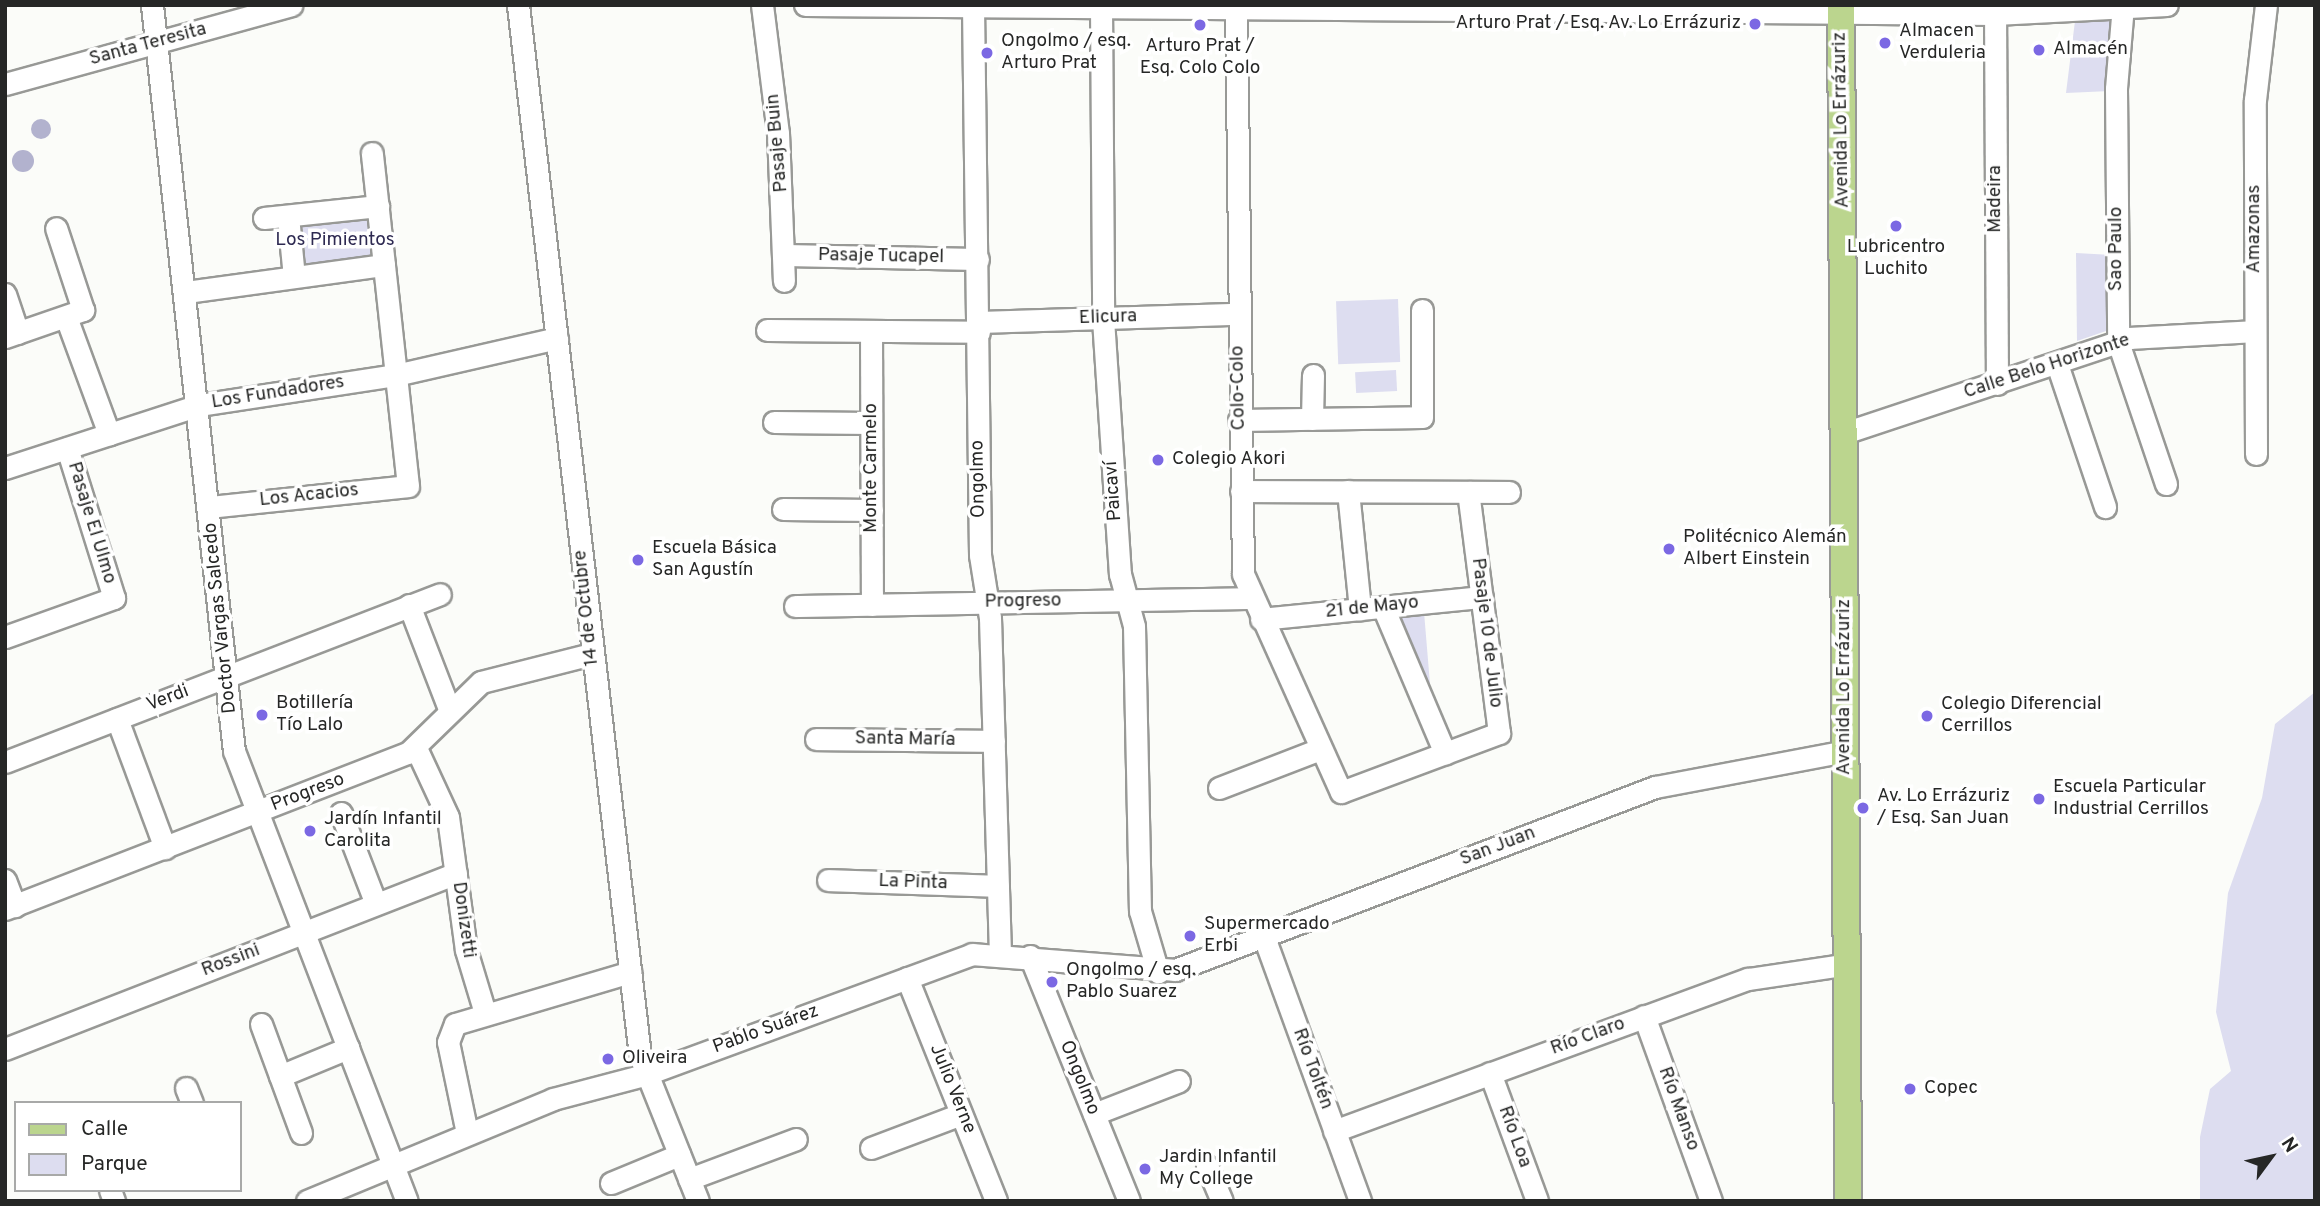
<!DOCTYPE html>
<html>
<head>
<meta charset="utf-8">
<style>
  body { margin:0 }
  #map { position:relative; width:2320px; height:1206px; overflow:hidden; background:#fbfcf9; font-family:Overpass,sans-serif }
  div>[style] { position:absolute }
  .green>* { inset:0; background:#ddddf0; transform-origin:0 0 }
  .water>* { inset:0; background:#b2b2ce }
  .round { border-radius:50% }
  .roads { filter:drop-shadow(2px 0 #989996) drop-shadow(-2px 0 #989996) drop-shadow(0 2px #989996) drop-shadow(0 -2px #989996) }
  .minor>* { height:21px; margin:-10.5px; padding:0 10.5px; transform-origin:10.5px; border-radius:10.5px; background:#fff }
  .major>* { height:26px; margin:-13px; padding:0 13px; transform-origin:13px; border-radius:13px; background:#bbd58e }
  .dots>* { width:19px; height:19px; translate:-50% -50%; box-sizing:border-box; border:4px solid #fff; border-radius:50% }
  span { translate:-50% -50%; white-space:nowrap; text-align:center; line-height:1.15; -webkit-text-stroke:7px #fff; paint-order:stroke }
  .poi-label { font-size:19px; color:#262726 }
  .right { translate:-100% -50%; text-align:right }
  .left { translate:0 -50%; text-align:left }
  .street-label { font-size:19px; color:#262726 }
  .park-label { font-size:19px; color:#2d2951 }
  .frame { position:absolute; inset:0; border:7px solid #262726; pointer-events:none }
  .legend { position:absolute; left:14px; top:1101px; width:228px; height:91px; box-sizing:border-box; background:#fff; border:2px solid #a8a9a8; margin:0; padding:9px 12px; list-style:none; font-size:21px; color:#262726 }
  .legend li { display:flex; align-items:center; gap:14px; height:35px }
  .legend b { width:35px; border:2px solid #a8a9a8 }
  .north { position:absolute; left:2236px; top:1122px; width:70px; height:70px; -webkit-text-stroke:5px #fff; paint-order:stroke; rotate:57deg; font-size:19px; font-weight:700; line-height:28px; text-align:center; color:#262726 }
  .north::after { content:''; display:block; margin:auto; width:24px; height:32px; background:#262726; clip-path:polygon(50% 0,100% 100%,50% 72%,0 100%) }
</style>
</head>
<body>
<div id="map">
  <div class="green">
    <div style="clip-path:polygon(2110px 19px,2110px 91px,2066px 93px,2075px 21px)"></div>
    <div style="left:371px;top:214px;width:45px;height:80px;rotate:85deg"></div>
    <div style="clip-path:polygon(2076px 253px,2112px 255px,2109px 330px,2077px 341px)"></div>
    <div style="left:1398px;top:299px;width:63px;height:62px;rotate:88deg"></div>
    <div style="left:1396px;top:370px;width:21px;height:41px;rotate:87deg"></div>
    <div style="clip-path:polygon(1424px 612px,1432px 708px,1398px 615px)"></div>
    <div style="clip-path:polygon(2315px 692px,2315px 1201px,2200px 1201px,2200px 1137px,2210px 1089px,2231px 1071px,2216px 1012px,2228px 893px,2262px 798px,2275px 724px)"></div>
  </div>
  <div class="water">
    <div class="round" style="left:31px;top:119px;width:20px;height:20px"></div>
    <div class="round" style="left:12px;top:150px;width:22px;height:22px"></div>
  </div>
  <div class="roads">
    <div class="minor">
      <div style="left:152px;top:5px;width:750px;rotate:83.73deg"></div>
      <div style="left:234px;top:751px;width:482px;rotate:69deg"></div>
      <div style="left:518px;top:5px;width:1058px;rotate:83.38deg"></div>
      <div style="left:640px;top:1056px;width:156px;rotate:68.2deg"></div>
      <div style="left:762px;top:5px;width:129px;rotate:82.9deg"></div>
      <div style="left:778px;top:133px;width:148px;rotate:87.7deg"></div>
      <div style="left:805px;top:5px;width:1190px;rotate:0.43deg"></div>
      <div style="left:1995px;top:14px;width:172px;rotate:-3deg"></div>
      <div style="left:973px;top:5px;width:550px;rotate:89.27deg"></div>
      <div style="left:980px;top:555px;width:64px;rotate:81deg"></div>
      <div style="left:990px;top:618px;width:334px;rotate:88.3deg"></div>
      <div style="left:1101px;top:5px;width:314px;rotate:89.6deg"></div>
      <div style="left:1103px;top:319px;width:256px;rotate:86.2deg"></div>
      <div style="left:1120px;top:574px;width:54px;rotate:74.9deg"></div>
      <div style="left:1134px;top:626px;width:285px;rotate:88.8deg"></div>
      <div style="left:1140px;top:911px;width:64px;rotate:73.6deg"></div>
      <div style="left:1236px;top:5px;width:569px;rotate:89.3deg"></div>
      <div style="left:1243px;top:574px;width:239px;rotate:65.8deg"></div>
      <div style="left:1341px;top:792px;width:169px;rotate:-20.5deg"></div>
      <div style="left:1499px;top:733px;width:243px;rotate:-97.3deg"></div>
      <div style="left:1995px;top:5px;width:379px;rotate:89.7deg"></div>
      <div style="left:2123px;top:5px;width:84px;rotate:94.8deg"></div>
      <div style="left:2116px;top:89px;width:253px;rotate:89.5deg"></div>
      <div style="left:2118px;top:342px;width:150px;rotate:71.3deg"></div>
      <div style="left:5px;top:84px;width:297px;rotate:-15.4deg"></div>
      <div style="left:288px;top:216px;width:61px;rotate:84.4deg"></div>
      <div style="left:264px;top:218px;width:115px;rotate:-6deg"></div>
      <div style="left:784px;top:255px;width:194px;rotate:1.2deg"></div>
      <div style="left:186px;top:292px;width:200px;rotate:-7.8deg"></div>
      <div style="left:5px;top:294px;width:41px;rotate:71.6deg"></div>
      <div style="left:66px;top:317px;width:125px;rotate:69.8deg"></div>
      <div style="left:979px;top:322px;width:259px;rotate:-1.8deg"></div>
      <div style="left:767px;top:330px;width:212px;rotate:0.5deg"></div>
      <div style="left:871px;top:331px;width:274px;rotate:89.8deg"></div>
      <div style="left:5px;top:337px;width:83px;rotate:-19.1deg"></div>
      <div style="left:83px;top:310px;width:86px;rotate:-108.2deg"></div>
      <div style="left:2057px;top:364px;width:151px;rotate:71.4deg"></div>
      <div style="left:1312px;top:419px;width:44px;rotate:-88.7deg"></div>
      <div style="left:1239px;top:420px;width:183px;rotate:-0.9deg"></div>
      <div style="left:1422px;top:417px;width:107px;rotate:-90deg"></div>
      <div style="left:774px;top:422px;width:97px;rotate:0.6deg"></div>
      <div style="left:1844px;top:433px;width:301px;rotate:-18.4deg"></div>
      <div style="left:2130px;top:338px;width:125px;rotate:-3.2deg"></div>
      <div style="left:2256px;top:454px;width:354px;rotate:-90.2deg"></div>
      <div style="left:2255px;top:100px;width:96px;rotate:-83.4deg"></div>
      <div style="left:5px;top:468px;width:204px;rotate:-18deg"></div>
      <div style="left:199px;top:405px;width:199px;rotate:-8.7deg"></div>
      <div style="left:396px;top:375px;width:165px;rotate:-12.9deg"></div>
      <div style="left:1241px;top:491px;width:268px;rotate:0.2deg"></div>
      <div style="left:1348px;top:491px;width:119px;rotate:84.2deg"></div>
      <div style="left:209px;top:507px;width:200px;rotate:-6deg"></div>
      <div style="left:408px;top:486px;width:335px;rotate:-96.2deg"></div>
      <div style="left:783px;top:509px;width:89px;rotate:0.6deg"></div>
      <div style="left:409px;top:605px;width:114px;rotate:68.9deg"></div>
      <div style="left:795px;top:606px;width:455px;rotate:-1deg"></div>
      <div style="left:1383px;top:607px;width:159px;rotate:67deg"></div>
      <div style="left:1261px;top:619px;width:222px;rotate:-5.7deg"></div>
      <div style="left:5px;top:637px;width:116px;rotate:-19.7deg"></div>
      <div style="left:114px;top:598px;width:157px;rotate:-107.4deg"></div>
      <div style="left:117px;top:719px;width:138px;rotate:69.6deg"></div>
      <div style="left:816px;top:739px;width:178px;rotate:0.6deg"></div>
      <div style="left:416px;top:748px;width:76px;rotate:65.1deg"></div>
      <div style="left:448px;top:817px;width:134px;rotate:82.3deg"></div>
      <div style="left:466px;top:950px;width:66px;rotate:73.2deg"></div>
      <div style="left:5px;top:762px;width:466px;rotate:-21.1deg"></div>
      <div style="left:1219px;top:788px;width:108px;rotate:-21.1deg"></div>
      <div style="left:341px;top:813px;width:97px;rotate:69deg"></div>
      <div style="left:5px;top:880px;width:28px;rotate:69deg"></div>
      <div style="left:828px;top:880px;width:170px;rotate:2deg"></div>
      <div style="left:5px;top:909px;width:432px;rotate:-21.2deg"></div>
      <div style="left:408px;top:753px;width:102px;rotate:-44.2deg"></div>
      <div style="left:481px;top:682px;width:114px;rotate:-14.2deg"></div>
      <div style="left:1264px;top:937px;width:281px;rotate:70deg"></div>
      <div style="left:1030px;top:956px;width:264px;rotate:68deg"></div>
      <div style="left:907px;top:978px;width:240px;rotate:68.2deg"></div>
      <div style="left:1644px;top:1016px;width:197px;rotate:70.1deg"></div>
      <div style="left:261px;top:1024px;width:116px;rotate:69.8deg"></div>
      <div style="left:5px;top:1049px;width:484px;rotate:-21.3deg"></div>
      <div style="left:1490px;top:1073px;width:136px;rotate:69.8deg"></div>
      <div style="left:280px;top:1076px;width:74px;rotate:-22.4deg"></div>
      <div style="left:186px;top:1088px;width:16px;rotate:68deg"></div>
      <div style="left:1094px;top:1114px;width:91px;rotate:-21.2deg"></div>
      <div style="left:1334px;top:1131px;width:441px;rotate:-20.2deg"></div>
      <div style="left:1748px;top:979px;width:101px;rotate:-8.5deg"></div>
      <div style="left:467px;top:1133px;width:93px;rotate:-101.8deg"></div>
      <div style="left:448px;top:1042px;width:19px;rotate:-69deg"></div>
      <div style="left:455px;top:1024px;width:183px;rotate:-16.5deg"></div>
      <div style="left:871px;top:1148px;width:96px;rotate:-20.7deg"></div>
      <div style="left:1207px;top:1166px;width:38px;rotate:67deg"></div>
      <div style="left:689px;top:1179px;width:114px;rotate:-20.5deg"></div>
      <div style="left:611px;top:1183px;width:74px;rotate:-22.4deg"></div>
      <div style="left:110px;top:1190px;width:12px;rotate:70deg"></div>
      <div style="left:307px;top:1201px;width:266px;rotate:-22.5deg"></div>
      <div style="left:553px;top:1099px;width:94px;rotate:-14.8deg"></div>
      <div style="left:644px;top:1075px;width:350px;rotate:-20.2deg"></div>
      <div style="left:972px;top:954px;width:204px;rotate:4.5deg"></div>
      <div style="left:1175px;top:970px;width:514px;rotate:-20.87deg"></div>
      <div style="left:1655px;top:787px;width:193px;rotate:-10.7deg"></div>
    </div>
    <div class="major">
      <div style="left:1841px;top:5px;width:1196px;rotate:89.66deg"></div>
    </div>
  </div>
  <div class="dots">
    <div style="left:1755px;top:24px;background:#7b68e3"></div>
    <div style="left:1200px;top:25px;background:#7b68e3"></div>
    <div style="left:1885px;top:43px;background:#7b68e3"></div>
    <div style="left:2039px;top:50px;background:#7b68e3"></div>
    <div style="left:987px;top:53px;background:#7b68e3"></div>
    <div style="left:1896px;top:226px;background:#7b68e3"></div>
    <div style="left:1158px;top:460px;background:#7b68e3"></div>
    <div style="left:1669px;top:549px;background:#7b68e3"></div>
    <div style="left:638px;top:560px;background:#7b68e3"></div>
    <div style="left:262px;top:715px;background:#7b68e3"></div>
    <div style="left:1927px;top:716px;background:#7b68e3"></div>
    <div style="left:2039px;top:799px;background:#7b68e3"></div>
    <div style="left:1863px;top:808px;background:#7b68e3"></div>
    <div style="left:310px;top:831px;background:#7b68e3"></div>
    <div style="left:1190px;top:936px;background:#7b68e3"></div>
    <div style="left:1052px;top:982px;background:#7b68e3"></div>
    <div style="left:608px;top:1059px;background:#7b68e3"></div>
    <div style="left:1910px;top:1089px;background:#7b68e3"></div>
    <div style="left:1145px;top:1169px;background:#7b68e3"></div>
  </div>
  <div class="poi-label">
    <span class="right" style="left:1741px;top:24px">Arturo Prat / Esq. Av. Lo Errázuriz</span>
    <span class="left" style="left:1899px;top:43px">Almacen<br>Verduleria</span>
    <span class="left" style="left:1001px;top:53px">Ongolmo / esq.<br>Arturo Prat</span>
    <span style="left:1200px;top:58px">Arturo Prat /<br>Esq. Colo Colo</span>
    <span class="left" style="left:2053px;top:50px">Almacén</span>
    <span style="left:1896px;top:259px">Lubricentro<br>Luchito</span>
    <span class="left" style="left:1172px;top:460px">Colegio Akori</span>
    <span class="left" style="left:1683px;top:549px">Politécnico Alemán<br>Albert Einstein</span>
    <span class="left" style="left:652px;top:560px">Escuela Básica<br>San Agustín</span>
    <span class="left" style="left:276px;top:715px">Botillería<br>Tío Lalo</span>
    <span class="left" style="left:1941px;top:716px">Colegio Diferencial<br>Cerrillos</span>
    <span class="left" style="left:2053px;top:799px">Escuela Particular<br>Industrial Cerrillos</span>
    <span class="left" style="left:1877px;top:808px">Av. Lo Errázuriz<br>/ Esq. San Juan</span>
    <span class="left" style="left:324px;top:831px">Jardín Infantil<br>Carolita</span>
    <span class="left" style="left:1204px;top:936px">Supermercado<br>Erbi</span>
    <span class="left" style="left:1066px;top:982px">Ongolmo / esq.<br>Pablo Suarez</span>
    <span class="left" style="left:622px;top:1059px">Oliveira</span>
    <span class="left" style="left:1924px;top:1089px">Copec</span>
    <span class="left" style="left:1159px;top:1169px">Jardin Infantil<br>My College</span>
  </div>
  <div class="street-label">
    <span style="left:148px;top:45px;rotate:-15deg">Santa Teresita</span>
    <span style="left:1842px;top:120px;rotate:-91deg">Avenida Lo Errázuriz</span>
    <span style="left:778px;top:143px;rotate:-95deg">Pasaje Buin</span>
    <span style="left:1996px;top:199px;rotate:-90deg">Madeira</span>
    <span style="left:2255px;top:229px;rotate:-90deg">Amazonas</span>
    <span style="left:2117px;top:249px;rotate:-90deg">Sao Paulo</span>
    <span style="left:881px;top:257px;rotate:1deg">Pasaje Tucapel</span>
    <span style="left:1108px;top:318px;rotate:-2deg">Elicura</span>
    <span style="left:2047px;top:367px;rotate:-18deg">Calle Belo Horizonte</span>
    <span style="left:1239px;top:388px;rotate:-91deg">Colo-Colo</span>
    <span style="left:278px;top:393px;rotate:-9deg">Los Fundadores</span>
    <span style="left:872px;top:468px;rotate:-90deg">Monte Carmelo</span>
    <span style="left:979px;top:479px;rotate:-91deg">Ongolmo</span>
    <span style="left:1114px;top:491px;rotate:-94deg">Paicaví</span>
    <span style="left:309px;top:496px;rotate:-6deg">Los Acacios</span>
    <span style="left:91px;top:523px;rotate:73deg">Pasaje El Ulmo</span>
    <span style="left:1023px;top:602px;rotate:-1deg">Progreso</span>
    <span style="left:587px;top:608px;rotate:-96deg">14 de Octubre</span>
    <span style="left:1372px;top:608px;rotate:-6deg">21 de Mayo</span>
    <span style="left:221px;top:618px;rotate:-96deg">Doctor Vargas Salcedo</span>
    <span style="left:1486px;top:633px;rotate:83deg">Pasaje 10 de Julio</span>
    <span style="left:1845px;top:687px;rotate:-90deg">Avenida Lo Errázuriz</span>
    <span style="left:168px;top:699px;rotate:-21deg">Verdi</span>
    <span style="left:905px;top:740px;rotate:1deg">Santa María</span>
    <span style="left:308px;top:793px;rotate:-21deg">Progreso</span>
    <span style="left:1498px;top:847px;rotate:-21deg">San Juan</span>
    <span style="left:913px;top:883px;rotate:2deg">La Pinta</span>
    <span style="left:463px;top:920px;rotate:82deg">Donizetti</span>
    <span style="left:231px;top:961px;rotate:-21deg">Rossini</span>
    <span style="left:766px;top:1030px;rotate:-20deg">Pablo Suárez</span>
    <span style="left:1588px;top:1037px;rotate:-20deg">Río Claro</span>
    <span style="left:1312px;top:1069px;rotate:70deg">Río Toltén</span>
    <span style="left:1079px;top:1078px;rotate:68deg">Ongolmo</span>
    <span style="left:952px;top:1089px;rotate:68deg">Julio Verne</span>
    <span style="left:1678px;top:1109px;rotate:70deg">Río Manso</span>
    <span style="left:1514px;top:1137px;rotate:70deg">Río Loa</span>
  </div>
  <div class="park-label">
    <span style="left:335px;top:241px">Los Pimientos</span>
  </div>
  <div class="frame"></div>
  <ul class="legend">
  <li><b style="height:9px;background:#bbd58e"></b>Calle</li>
  <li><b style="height:19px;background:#ddddf0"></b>Parque</li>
  </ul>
  <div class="north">N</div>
</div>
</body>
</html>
